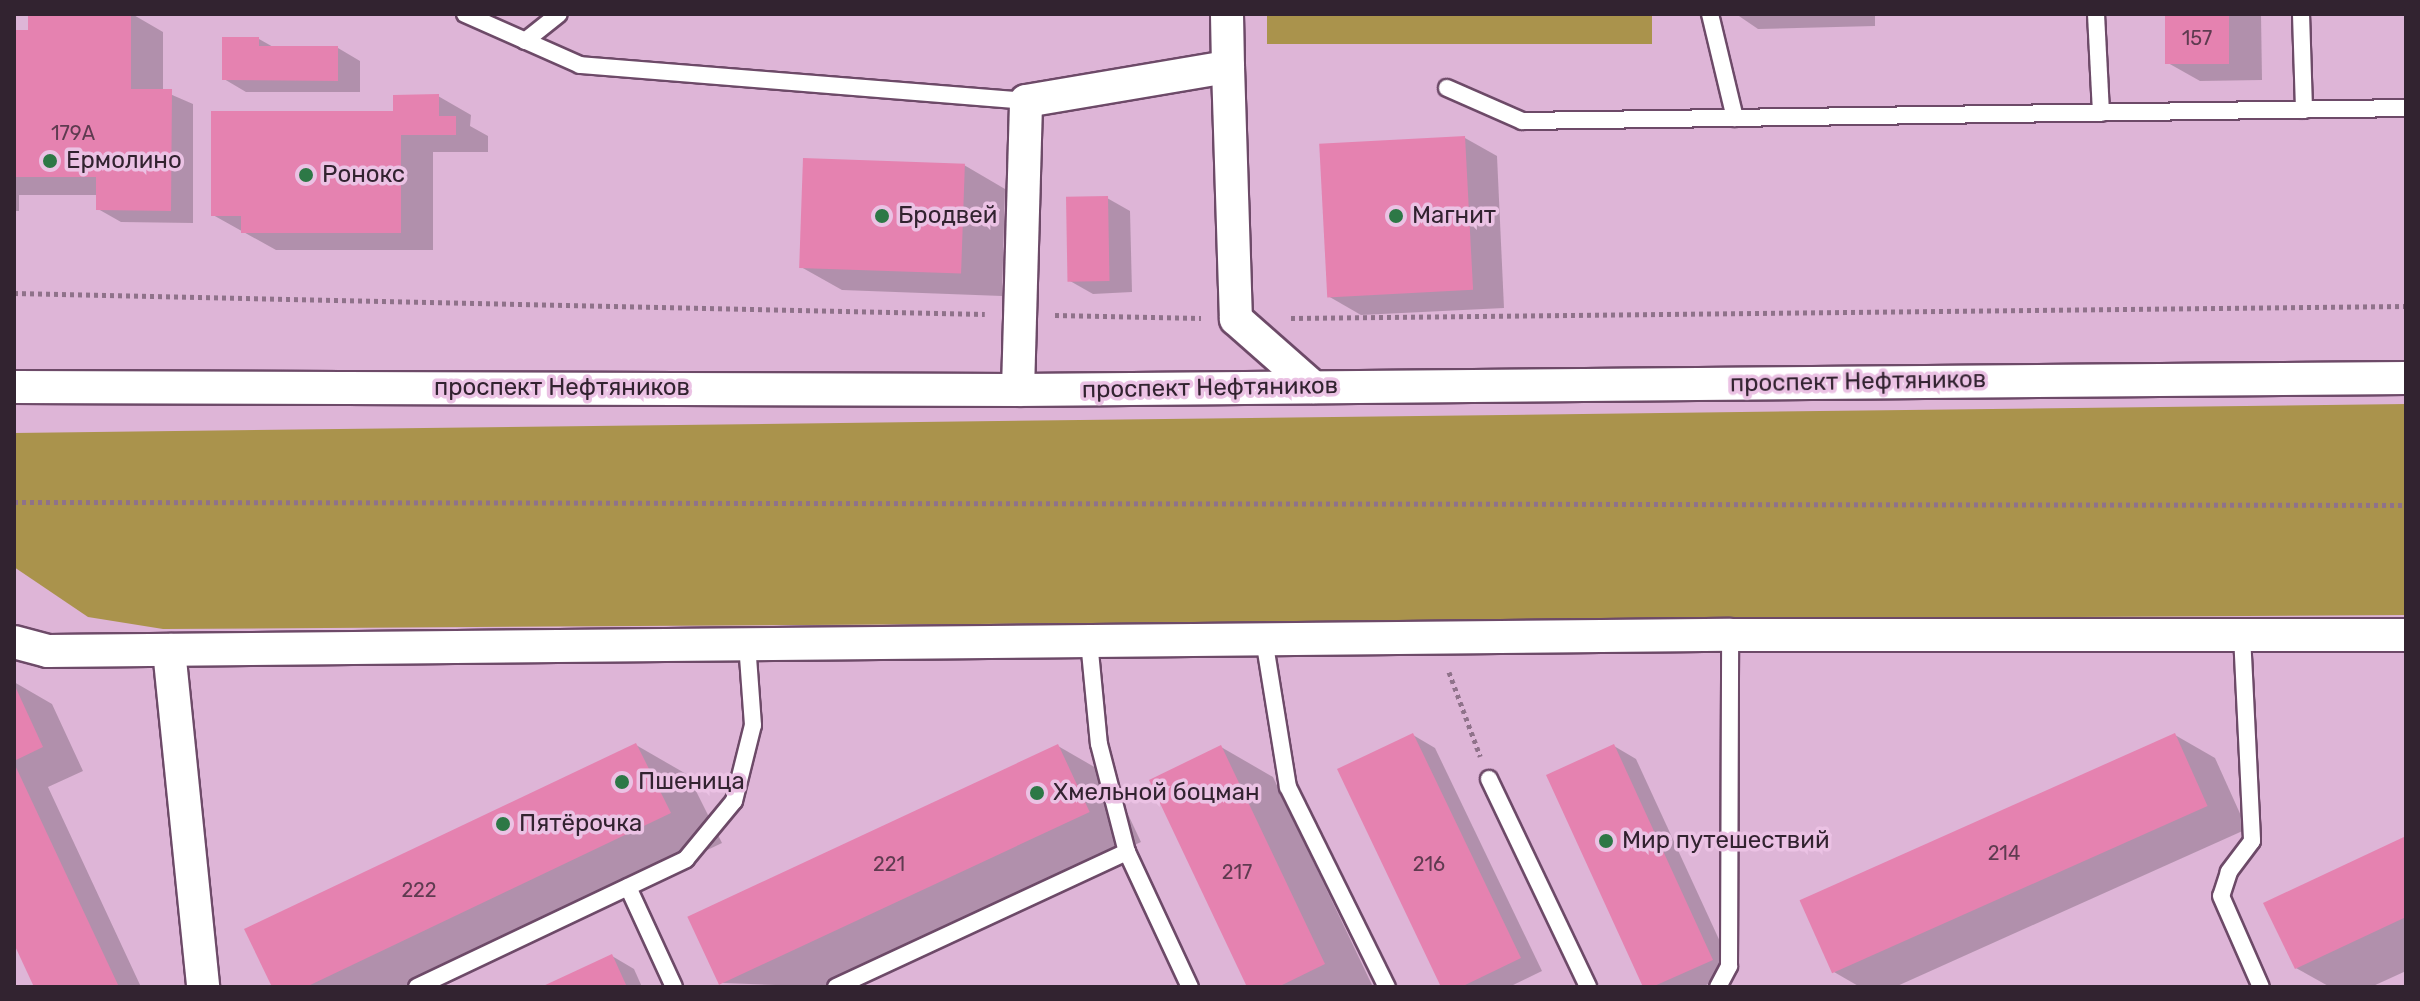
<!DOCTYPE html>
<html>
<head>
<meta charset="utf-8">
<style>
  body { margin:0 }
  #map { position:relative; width:2420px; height:1001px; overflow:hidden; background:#deb5d7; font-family:Rubik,sans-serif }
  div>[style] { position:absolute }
  .green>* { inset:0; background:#aa934c; transform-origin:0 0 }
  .shadow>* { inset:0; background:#0003 }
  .building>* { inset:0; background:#e582b0; transform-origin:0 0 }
  .path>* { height:5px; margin-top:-2.5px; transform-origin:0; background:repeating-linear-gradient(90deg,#8f728a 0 4px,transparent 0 8px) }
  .roads { filter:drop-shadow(2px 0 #6d4a68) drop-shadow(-2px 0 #6d4a68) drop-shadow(0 2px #6d4a68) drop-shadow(0 -2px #6d4a68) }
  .service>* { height:16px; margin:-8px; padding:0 8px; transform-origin:8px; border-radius:8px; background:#fff }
  .minor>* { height:32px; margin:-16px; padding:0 16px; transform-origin:16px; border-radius:16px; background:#fff }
  .dots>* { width:22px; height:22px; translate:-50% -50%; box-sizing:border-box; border:4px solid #ebc2e4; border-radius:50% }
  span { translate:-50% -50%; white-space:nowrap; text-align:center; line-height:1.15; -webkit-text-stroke:7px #ebc2e4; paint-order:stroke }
  .number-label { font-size:20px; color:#5f3b50 }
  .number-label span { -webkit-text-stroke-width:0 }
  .poi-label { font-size:24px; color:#322330 }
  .left { translate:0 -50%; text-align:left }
  .street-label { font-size:24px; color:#322330 }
  .frame { position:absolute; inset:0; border:16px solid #322330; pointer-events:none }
</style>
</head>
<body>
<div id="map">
  <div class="green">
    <div style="left:1267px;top:14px;width:385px;height:30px"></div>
    <div style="clip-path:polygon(2406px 404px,2406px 615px,163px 629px,88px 617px,14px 567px,14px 433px)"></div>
  </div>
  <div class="shadow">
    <div style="clip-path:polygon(30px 14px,132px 14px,163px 32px,163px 91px,193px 104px,193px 223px,121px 222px,98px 209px,98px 195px,19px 195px,19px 211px,14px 211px,14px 32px,30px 32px)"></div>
    <div style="clip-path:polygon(1875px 14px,1875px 26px,1758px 29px,1736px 14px)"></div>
    <div style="clip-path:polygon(2167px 14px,2261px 14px,2262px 80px,2200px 81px,2168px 63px)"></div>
    <div style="clip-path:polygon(259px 39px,275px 48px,338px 48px,360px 61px,360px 92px,246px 92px,224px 79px)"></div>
    <div style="clip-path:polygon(438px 96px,471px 115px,470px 126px,488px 136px,488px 152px,433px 152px,433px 250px,276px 250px,213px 215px,395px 113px)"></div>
    <div style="clip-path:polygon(1465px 138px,1497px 156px,1504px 308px,1361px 315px,1328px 296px)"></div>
    <div style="clip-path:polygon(964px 165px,1005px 189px,1002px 296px,842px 290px,801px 267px)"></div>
    <div style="clip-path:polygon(1107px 198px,1130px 211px,1132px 292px,1093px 294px,1070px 281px)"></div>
    <div style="clip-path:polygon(14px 682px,52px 704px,83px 771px,48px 787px,141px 987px,36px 987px,14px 939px)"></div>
    <div style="clip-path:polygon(1413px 735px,1435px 748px,1542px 971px,1509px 987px,1443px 987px)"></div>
    <div style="clip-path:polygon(2175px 735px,2215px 758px,2247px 829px,1895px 987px,1860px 987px,1834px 972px)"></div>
    <div style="clip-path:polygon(636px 745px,688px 775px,722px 843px,420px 987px,274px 987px)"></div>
    <div style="clip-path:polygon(1058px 746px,1110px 776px,1141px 842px,830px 987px,721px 983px)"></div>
    <div style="clip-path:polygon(1614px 746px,1636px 759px,1734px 972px,1702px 987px,1645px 987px)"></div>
    <div style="clip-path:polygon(1221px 747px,1273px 777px,1373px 987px,1249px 987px)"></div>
    <div style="clip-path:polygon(2406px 838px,2406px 971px,2371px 987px,2330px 987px,2296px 968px)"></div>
    <div style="clip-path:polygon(612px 956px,634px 969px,642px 987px,546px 987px)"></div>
  </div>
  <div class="building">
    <div style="clip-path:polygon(28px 14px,131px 14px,131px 89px,172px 89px,171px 211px,96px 210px,96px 177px,14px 177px,14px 30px,28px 30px)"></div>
    <div style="left:2165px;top:14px;width:64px;height:50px"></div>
    <div style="clip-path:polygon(222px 37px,259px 37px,259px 46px,338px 46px,338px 81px,222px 80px)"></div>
    <div style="clip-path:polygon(439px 94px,439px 116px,456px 116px,456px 135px,401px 135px,401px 233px,241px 233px,241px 216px,211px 216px,211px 111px,393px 111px,393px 95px)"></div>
    <div style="left:1465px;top:136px;width:154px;height:146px;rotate:87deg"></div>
    <div style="left:803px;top:158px;width:162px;height:110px;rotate:2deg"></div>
    <div style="left:1108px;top:196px;width:85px;height:42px;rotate:89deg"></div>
    <div style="clip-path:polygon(14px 684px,43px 747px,14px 761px)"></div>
    <div style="clip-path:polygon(1413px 733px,1521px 958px,1461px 987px,1441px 987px,1337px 769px)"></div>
    <div style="left:2175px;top:733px;width:80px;height:411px;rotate:66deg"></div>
    <div style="clip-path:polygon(636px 743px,671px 813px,306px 987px,272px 987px,244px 929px)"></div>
    <div style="left:1058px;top:744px;width:75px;height:409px;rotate:65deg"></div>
    <div style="clip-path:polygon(1614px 744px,1713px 960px,1652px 987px,1643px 987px,1546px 775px)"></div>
    <div style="clip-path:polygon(1221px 745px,1325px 964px,1278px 987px,1247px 987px,1149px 780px)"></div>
    <div style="clip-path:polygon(14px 763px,119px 987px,34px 987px,14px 944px)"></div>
    <div style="clip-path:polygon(2406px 836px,2406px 917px,2295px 969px,2263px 903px)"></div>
    <div style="clip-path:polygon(612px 954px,627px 987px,541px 987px)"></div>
  </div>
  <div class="path">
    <div style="left:14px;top:293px;width:971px;rotate:1.24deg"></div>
    <div style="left:1055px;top:315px;width:146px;rotate:1.2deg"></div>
    <div style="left:1291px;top:318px;width:1115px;rotate:-0.62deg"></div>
    <div style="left:14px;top:502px;width:2392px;rotate:0.07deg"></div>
    <div style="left:1449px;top:672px;width:90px;rotate:69.7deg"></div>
  </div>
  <div class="roads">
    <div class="service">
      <div style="left:465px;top:14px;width:126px;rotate:23.9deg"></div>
      <div style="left:580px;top:65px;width:447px;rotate:4.6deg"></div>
      <div style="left:1710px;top:14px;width:107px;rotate:76.5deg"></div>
      <div style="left:2096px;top:14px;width:99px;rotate:87.1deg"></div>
      <div style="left:2301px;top:14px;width:96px;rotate:88.2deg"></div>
      <div style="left:525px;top:41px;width:43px;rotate:-38.5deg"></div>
      <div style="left:1447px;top:88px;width:82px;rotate:23.7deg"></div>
      <div style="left:1522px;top:121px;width:884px;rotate:-0.84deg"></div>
      <div style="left:2242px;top:635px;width:206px;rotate:87.2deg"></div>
      <div style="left:2252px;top:841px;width:39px;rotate:127deg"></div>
      <div style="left:2229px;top:872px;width:25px;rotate:108deg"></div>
      <div style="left:2221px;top:896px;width:99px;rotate:66.3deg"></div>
      <div style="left:1264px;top:639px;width:150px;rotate:80.8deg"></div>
      <div style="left:1288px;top:787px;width:223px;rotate:63.7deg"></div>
      <div style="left:1089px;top:641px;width:103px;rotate:84.5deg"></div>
      <div style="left:1099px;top:744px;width:112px;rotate:75.5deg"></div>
      <div style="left:1489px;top:779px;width:230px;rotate:64.5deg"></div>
      <div style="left:628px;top:887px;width:110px;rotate:65.3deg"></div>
      <div style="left:417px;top:987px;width:298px;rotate:-25.4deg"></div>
      <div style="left:686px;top:859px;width:75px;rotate:-50.4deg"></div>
      <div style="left:734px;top:801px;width:78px;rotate:-76deg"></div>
      <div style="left:753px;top:725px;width:81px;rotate:-94.2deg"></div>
      <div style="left:836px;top:987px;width:321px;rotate:-24.9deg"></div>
      <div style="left:1127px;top:852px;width:149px;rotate:65deg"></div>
      <div style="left:1718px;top:987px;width:24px;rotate:-62deg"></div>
      <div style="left:1729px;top:966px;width:331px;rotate:-89.8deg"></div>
    </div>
    <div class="minor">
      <div style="left:1228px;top:67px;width:252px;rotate:88.2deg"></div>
      <div style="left:1236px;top:319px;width:103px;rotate:41.4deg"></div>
      <div style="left:14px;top:387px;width:1004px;rotate:0.17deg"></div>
      <div style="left:1018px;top:390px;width:1388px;rotate:-0.5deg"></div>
      <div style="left:1018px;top:390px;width:289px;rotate:-88.4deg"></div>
      <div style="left:1026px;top:101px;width:205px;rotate:-9.6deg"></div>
      <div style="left:1228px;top:67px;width:53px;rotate:-91.1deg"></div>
      <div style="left:14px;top:642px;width:35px;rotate:15deg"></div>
      <div style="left:48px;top:651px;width:1682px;rotate:-0.55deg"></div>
      <div style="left:1730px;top:635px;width:676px"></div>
      <div style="left:169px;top:650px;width:339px;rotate:84.2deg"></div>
    </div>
  </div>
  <div class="dots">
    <div style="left:50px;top:161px;background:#2d7846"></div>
    <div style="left:306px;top:175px;background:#2d7846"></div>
    <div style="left:882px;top:216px;background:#2d7846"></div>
    <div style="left:1396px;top:216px;background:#2d7846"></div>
    <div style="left:622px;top:782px;background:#2d7846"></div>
    <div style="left:1037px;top:793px;background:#2d7846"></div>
    <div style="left:503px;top:824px;background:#2d7846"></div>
    <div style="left:1606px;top:841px;background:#2d7846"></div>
  </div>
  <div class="number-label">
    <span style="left:2197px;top:38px">157</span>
    <span style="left:73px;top:133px">179А</span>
    <span style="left:2004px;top:853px">214</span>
    <span style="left:889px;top:864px">221</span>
    <span style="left:1429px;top:864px">216</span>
    <span style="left:1237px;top:872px">217</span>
    <span style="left:419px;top:890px">222</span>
  </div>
  <div class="poi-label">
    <span class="left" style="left:66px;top:161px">Ермолино</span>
    <span class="left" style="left:322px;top:175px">Ронокс</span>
    <span class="left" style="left:898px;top:216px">Бродвей</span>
    <span class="left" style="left:1412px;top:216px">Магнит</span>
    <span class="left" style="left:638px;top:782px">Пшеница</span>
    <span class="left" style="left:1053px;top:793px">Хмельной боцман</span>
    <span class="left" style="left:519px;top:824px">Пятёрочка</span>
    <span class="left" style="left:1622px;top:841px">Мир путешествий</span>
  </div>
  <div class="street-label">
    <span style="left:1858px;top:382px;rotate:-1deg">проспект Нефтяников</span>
    <span style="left:562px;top:388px">проспект Нефтяников</span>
    <span style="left:1210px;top:388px;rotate:-1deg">проспект Нефтяников</span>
  </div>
  <div class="frame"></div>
</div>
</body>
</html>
